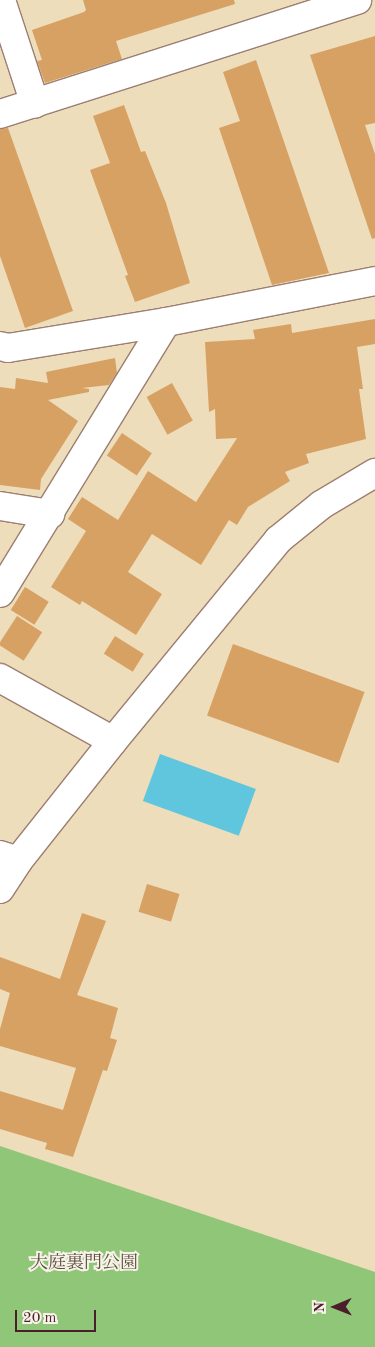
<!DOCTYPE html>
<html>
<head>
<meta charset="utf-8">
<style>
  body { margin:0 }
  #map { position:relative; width:375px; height:1347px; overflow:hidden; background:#edddba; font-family:"Old Standard TT","Noto Serif JP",serif }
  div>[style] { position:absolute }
  .green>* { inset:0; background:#90c678 }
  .water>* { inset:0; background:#60c6de; transform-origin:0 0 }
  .building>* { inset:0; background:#d8a164; transform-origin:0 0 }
  .roads { filter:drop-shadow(1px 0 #9c7e72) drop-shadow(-1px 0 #9c7e72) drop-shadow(0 1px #9c7e72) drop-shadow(0 -1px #9c7e72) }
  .minor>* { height:28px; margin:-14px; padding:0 14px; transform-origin:14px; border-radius:14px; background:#fff }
  .tertiary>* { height:28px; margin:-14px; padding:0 14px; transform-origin:14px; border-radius:14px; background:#fff }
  span { translate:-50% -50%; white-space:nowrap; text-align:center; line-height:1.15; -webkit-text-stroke:4px #f7f3e8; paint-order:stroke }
  .park-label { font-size:18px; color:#5f5142 }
  .north { position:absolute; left:310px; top:1282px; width:50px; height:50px; -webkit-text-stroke:4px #f7f3e8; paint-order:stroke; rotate:269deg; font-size:14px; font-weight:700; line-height:20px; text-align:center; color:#4a1f2b }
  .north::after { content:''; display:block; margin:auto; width:18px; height:22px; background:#4a1f2b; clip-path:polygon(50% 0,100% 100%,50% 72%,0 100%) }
  .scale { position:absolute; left:15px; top:1310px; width:81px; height:22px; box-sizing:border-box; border:2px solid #4a1f2b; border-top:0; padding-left:6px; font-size:15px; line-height:18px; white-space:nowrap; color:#4a1f2b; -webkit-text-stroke:4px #f7f3e8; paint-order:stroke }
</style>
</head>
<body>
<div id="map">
  <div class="green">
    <div style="clip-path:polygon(0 1146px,375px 1272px,375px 1347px,0 1347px)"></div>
  </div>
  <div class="water">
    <div style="left:160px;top:754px;width:102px;height:50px;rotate:20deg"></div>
  </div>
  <div class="building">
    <div style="clip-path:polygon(83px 0,234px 0,235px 4px,116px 41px,122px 59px,45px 83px,37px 61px,42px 60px,32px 30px,84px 12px,86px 10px)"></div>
    <div style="clip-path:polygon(375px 36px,375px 123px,365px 125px,375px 154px,375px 238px,372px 239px,310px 55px)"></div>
    <div style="clip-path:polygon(256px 60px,329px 273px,272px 285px,219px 128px,240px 121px,223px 72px)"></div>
    <div style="clip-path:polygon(124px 105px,141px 152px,145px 151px,166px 203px,190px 283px,135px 302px,125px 276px,128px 275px,90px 170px,110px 163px,93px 116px)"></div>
    <div style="clip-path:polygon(8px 128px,73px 311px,25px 328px,0 256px,0 129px)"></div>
    <div style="clip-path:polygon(375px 319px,375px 344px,357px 347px,363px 389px,359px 389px,366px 439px,306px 454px,309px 463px,285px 472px,290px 481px,248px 507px,237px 525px,229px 520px,201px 565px,152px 534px,128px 572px,162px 594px,136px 635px,82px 601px,80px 605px,51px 587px,86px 531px,68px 519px,82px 497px,118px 520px,148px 471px,196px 502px,237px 438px,216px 439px,215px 409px,209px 412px,205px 342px,255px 339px,253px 330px,291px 324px,292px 333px)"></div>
    <div style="clip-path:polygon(115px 358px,117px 373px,109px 385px,82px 388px,89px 389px,89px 392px,48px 400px,78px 421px,41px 479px,40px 490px,0 485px,0 387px,15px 389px,16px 378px,48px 383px,46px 372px)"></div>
    <div style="left:172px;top:383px;width:43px;height:29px;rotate:61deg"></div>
    <div style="left:122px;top:433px;width:36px;height:27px;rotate:34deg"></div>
    <div style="left:25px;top:587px;width:28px;height:27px;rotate:32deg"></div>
    <div style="left:17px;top:616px;width:30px;height:34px;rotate:33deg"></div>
    <div style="left:115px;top:636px;width:34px;height:21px;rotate:32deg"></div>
    <div style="left:233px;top:644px;width:140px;height:76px;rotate:20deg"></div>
    <div style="left:147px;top:884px;width:34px;height:29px;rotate:17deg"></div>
    <div style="clip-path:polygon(82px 913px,106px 921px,77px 995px,118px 1008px,110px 1038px,117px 1040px,107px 1071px,103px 1070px,73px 1157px,45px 1149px,47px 1143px,0 1129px,0 1091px,63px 1110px,76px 1068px,0 1046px,0 1029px,10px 993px,0 989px,0 957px,60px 979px)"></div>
  </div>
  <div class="roads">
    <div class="minor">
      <div style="left:1px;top:0;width:109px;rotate:71.9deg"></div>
      <div style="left:0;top:114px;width:375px;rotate:-17.7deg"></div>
      <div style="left:0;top:346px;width:8px;rotate:14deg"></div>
      <div style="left:8px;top:348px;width:160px;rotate:-9.3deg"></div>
      <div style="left:166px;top:322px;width:213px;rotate:-11.1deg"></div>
      <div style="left:0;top:506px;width:51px;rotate:9.1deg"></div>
      <div style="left:0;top:593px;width:318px;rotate:-58.5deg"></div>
      <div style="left:0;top:678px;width:129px;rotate:29.1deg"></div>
      <div style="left:0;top:855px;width:19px;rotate:18deg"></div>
    </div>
    <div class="tertiary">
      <div style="left:0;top:889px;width:33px;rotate:-57deg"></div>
      <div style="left:18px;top:861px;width:153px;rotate:-51.6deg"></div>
      <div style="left:113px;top:741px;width:260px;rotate:-50.6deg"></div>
      <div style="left:278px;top:540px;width:55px;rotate:-39.1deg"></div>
      <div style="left:321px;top:505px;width:63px;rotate:-30.7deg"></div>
    </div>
  </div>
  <div class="park-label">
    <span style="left:84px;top:1263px">大庭裏門公園</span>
  </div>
  <div class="north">N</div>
  <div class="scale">20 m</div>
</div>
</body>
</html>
